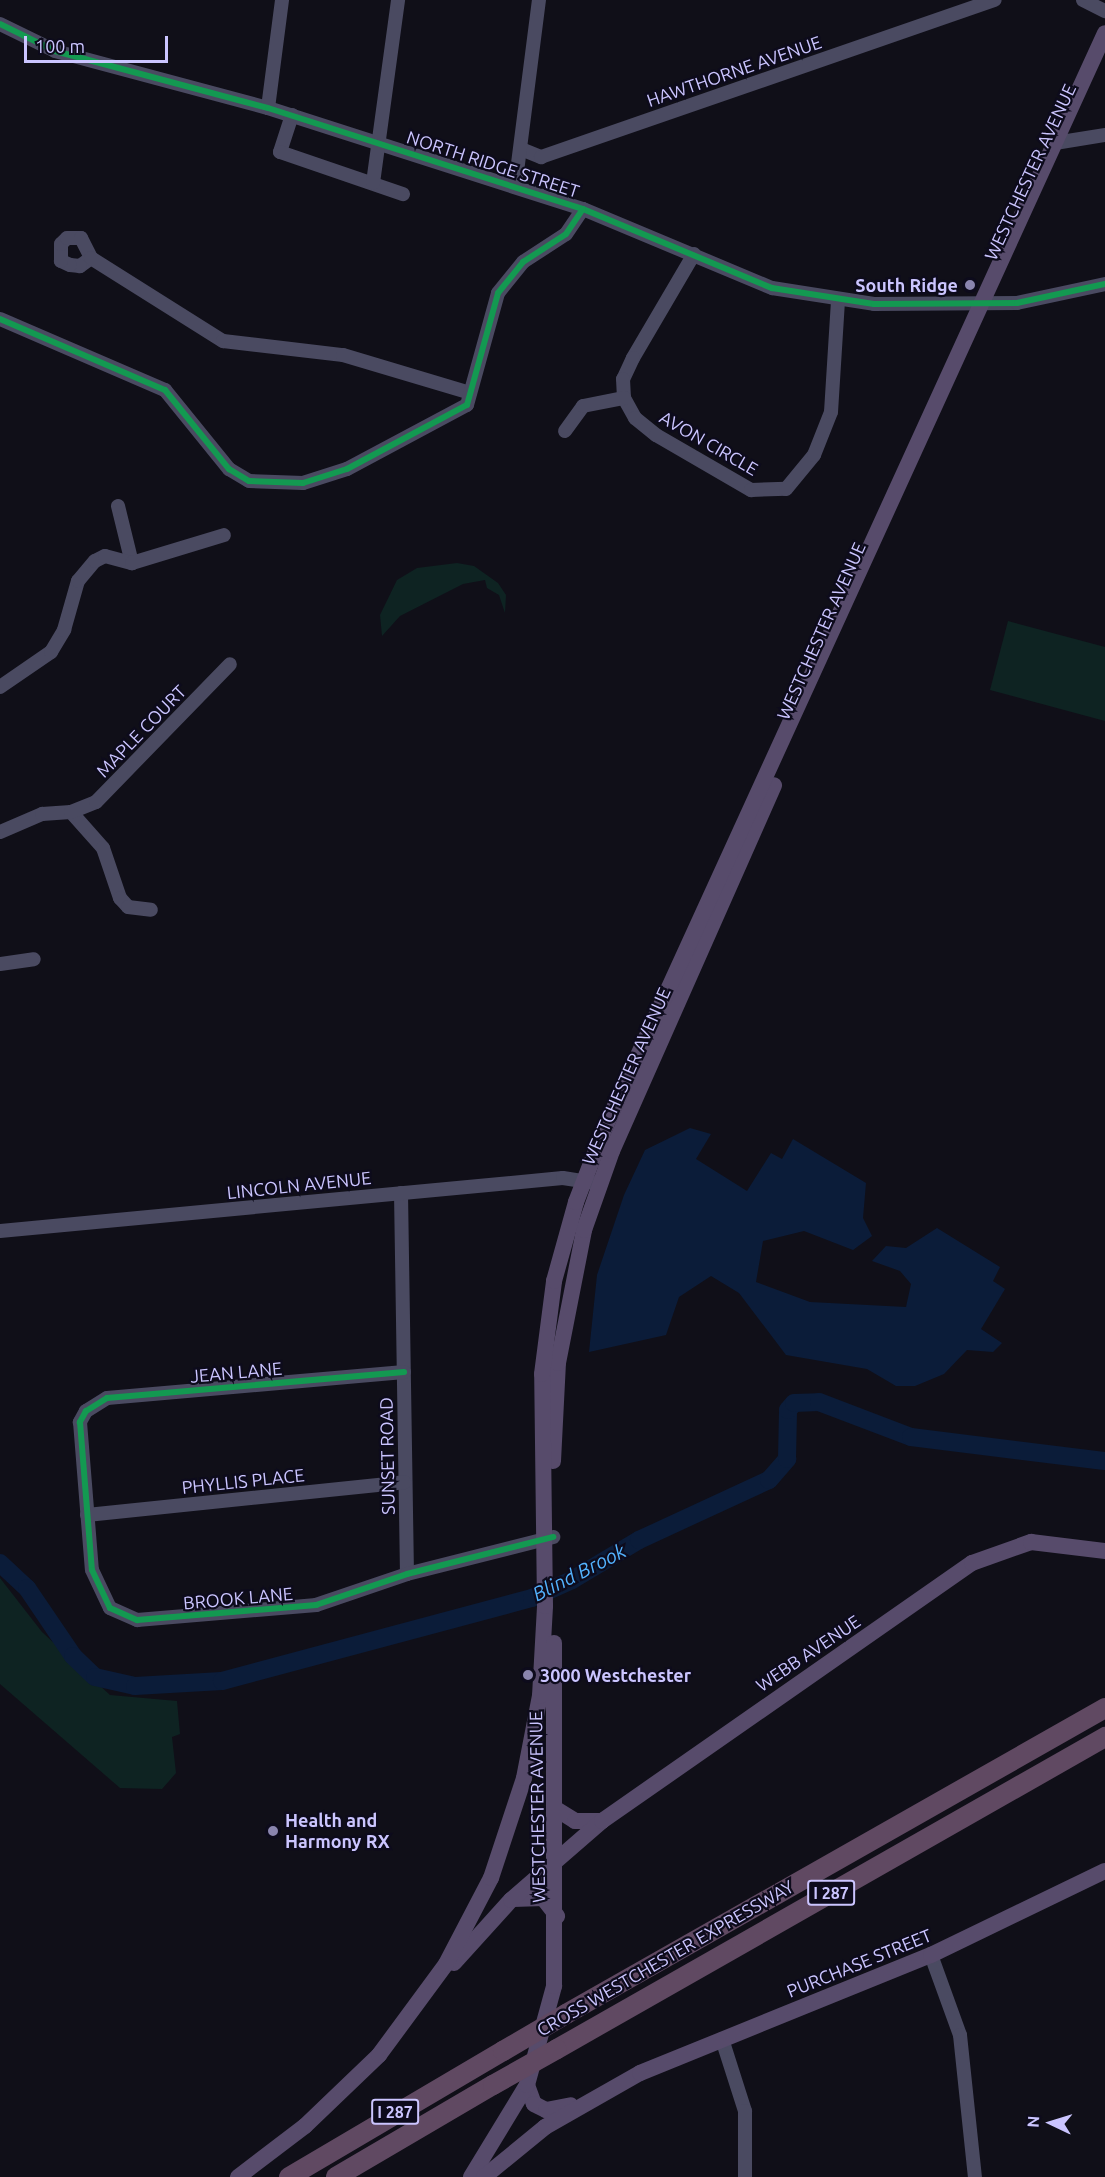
<!DOCTYPE html>
<style>
body{margin:0}
#map{position:relative;width:1105px;height:2177px;overflow:hidden;background:#100f18;font-family:Ubuntu,sans-serif}
div>[style]{position:absolute}
.green>*{inset:0;background:#0e2322}
.water>*{inset:0;background:#0b1c39}
.river>*{height:18px;margin:-9px;padding:0 9px;transform-origin:9px;border-radius:9px;background:#0b1c39}
.minor>*{height:14px;margin:-7px;padding:0 7px;transform-origin:7px;border-radius:7px;background:#4a4a61}
.major>*{height:16px;margin:-8px;padding:0 8px;transform-origin:8px;border-radius:8px;background:#574b6b}
.highway>*{height:20px;margin:-10px;padding:0 10px;transform-origin:10px;border-radius:10px;background:#604962}
.highway-bridge>*{height:20px;margin:-10px;padding:0 10px;transform-origin:10px;border-radius:10px;background:#604962}
.cycleway>*{height:6px;margin:-3px;padding:0 3px;transform-origin:3px;border-radius:3px;background:#139951}
.dots>*{width:16px;height:16px;translate:-50% -50%;box-sizing:border-box;border:3px solid #0d0b1c;border-radius:50%}
span{translate:-50% -50%;white-space:nowrap;text-align:center;line-height:1.15;-webkit-text-stroke:4.5px #0d0b1c;paint-order:stroke}
.shield-label span{padding:2px 4px;background:#0d0b1c;border:2px solid;border-radius:4px;-webkit-text-stroke-width:0}
.shield-label{font-size:16px;color:#cbc5ff;font-weight:700}
.street-label{font-size:18px;color:#cbc5ff}
.poi-label{font-size:18px;color:#cbc5ff;font-weight:700}
.right{translate:-100% -50%;text-align:right}
.left{translate:0 -50%;text-align:left}
.water-label{font-size:20px;color:#53b3ff;font-style:italic}
.north{position:absolute;left:1021px;top:2093px;width:60px;height:60px;-webkit-text-stroke:4px #0d0b1c;paint-order:stroke;rotate:274deg;font-size:16px;font-weight:700;line-height:24px;text-align:center;color:#cbc5ff}
.north::after{content:'';display:block;margin:auto;width:21px;height:27px;background:#cbc5ff;clip-path:polygon(50% 0,100% 100%,50% 72%,0 100%)}
.scale{position:absolute;left:24px;top:36px;width:144px;height:27px;box-sizing:border-box;border:3px solid #cbc5ff;border-top:0;padding-left:8px;font-size:18px;line-height:21px;white-space:nowrap;color:#cbc5ff;-webkit-text-stroke:4px #0d0b1c;paint-order:stroke}
</style>
<div id="map">
<div class="green">
<i style="clip-path:polygon(457px 563px,474px 566px,498px 583px,506px 595px,505px 613px,499px 595px,487px 588px,485px 580px,463px 584px,400px 616px,382px 636px,380px 615px,397px 580px,417px 568px)"></i>
<i style="clip-path:polygon(1008px 621px,1105px 647px,1105px 721px,990px 690px)"></i>
<i style="clip-path:polygon(0 1578px,42px 1632px,110px 1695px,177px 1701px,180px 1734px,172px 1737px,176px 1773px,162px 1789px,120px 1788px,0 1684px)"></i>
</div>
<div class="water">
<i style="clip-path:polygon(690px 1128px,711px 1134px,696px 1159px,747px 1191px,771px 1153px,782px 1159px,793px 1139px,866px 1183px,863px 1218px,872px 1236px,853px 1250px,804px 1231px,763px 1241px,756px 1282px,810px 1302px,906px 1307px,911px 1284px,900px 1271px,872px 1261px,886px 1246px,906px 1248px,937px 1228px,1000px 1267px,993px 1281px,1005px 1289px,981px 1329px,1002px 1343px,993px 1352px,967px 1350px,944px 1374px,915px 1386px,896px 1386px,867px 1369px,786px 1355px,739px 1293px,711px 1276px,679px 1297px,666px 1335px,589px 1352px,597px 1275px,624px 1195px,645px 1150px)"></i>
</div>
<div class="river">
<i style="left:0;top:1563px;width:37px;rotate:43deg"></i>
<i style="left:27px;top:1588px;width:82px;rotate:55.9deg"></i>
<i style="left:73px;top:1656px;width:30px;rotate:44deg"></i>
<i style="left:95px;top:1677px;width:41px;rotate:12.7deg"></i>
<i style="left:135px;top:1686px;width:87px;rotate:-3.3deg"></i>
<i style="left:222px;top:1681px;width:321px;rotate:-15deg"></i>
<i style="left:532px;top:1598px;width:44px;rotate:-24.2deg"></i>
<i style="left:572px;top:1580px;width:78px;rotate:-30.8deg"></i>
<i style="left:639px;top:1540px;width:143px;rotate:-24.8deg"></i>
<i style="left:769px;top:1480px;width:28px;rotate:-49deg"></i>
<i style="left:787px;top:1459px;width:49px;rotate:-88.8deg"></i>
<i style="left:788px;top:1410px;width:9px;rotate:-49deg"></i>
<i style="left:794px;top:1403px;width:25px;rotate:-2deg"></i>
<i style="left:819px;top:1402px;width:98px;rotate:20.8deg"></i>
<i style="left:911px;top:1437px;width:195px;rotate:7.1deg"></i>
</div>
<div class="minor">
<i style="left:1083px;top:0;width:25px;rotate:27deg"></i>
<i style="left:0;top:24px;width:61px;rotate:26.1deg"></i>
<i style="left:55px;top:51px;width:220px;rotate:15deg"></i>
<i style="left:268px;top:108px;width:331px;rotate:17.8deg"></i>
<i style="left:583px;top:209px;width:205px;rotate:22.7deg"></i>
<i style="left:772px;top:288px;width:103px;rotate:8.9deg"></i>
<i style="left:874px;top:304px;width:143px;rotate:-0.4deg"></i>
<i style="left:1017px;top:303px;width:90px;rotate:-12.2deg"></i>
<i style="left:268px;top:108px;width:109px;rotate:-82.6deg"></i>
<i style="left:292px;top:115px;width:39px;rotate:108deg"></i>
<i style="left:280px;top:152px;width:130px;rotate:18.9deg"></i>
<i style="left:1055px;top:143px;width:51px;rotate:-9.1deg"></i>
<i style="left:521px;top:149px;width:22px;rotate:22deg"></i>
<i style="left:541px;top:157px;width:480px;rotate:-19.1deg"></i>
<i style="left:373px;top:183px;width:185px;rotate:-82.2deg"></i>
<i style="left:515px;top:187px;width:189px;rotate:-82.7deg"></i>
<i style="left:694px;top:254px;width:121px;rotate:120.4deg"></i>
<i style="left:633px;top:358px;width:23px;rotate:115deg"></i>
<i style="left:623px;top:379px;width:19px;rotate:87deg"></i>
<i style="left:624px;top:398px;width:23px;rotate:61deg"></i>
<i style="left:635px;top:418px;width:27px;rotate:39deg"></i>
<i style="left:656px;top:435px;width:110px;rotate:30.1deg"></i>
<i style="left:751px;top:490px;width:35px;rotate:-2deg"></i>
<i style="left:786px;top:489px;width:44px;rotate:-50.5deg"></i>
<i style="left:814px;top:455px;width:46px;rotate:-68.4deg"></i>
<i style="left:831px;top:412px;width:111px;rotate:-86.4deg"></i>
<i style="left:91px;top:258px;width:14px;rotate:144deg"></i>
<i style="left:80px;top:266px;width:10px;rotate:-174deg"></i>
<i style="left:70px;top:265px;width:10px;rotate:-156deg"></i>
<i style="left:61px;top:261px;width:17px;rotate:-90deg"></i>
<i style="left:61px;top:244px;width:8px;rotate:-45deg"></i>
<i style="left:67px;top:238px;width:14px"></i>
<i style="left:81px;top:238px;width:22px;rotate:63deg"></i>
<i style="left:91px;top:258px;width:156px;rotate:32.2deg"></i>
<i style="left:223px;top:341px;width:121px;rotate:6.7deg"></i>
<i style="left:343px;top:355px;width:129px;rotate:16.6deg"></i>
<i style="left:0;top:319px;width:180px;rotate:23.3deg"></i>
<i style="left:165px;top:390px;width:102px;rotate:51deg"></i>
<i style="left:229px;top:469px;width:23px;rotate:31deg"></i>
<i style="left:249px;top:481px;width:54px;rotate:2.1deg"></i>
<i style="left:303px;top:483px;width:46px;rotate:-17.7deg"></i>
<i style="left:347px;top:469px;width:136px;rotate:-28.1deg"></i>
<i style="left:467px;top:405px;width:116px;rotate:-74.5deg"></i>
<i style="left:498px;top:293px;width:40px;rotate:-51deg"></i>
<i style="left:523px;top:262px;width:51px;rotate:-33.1deg"></i>
<i style="left:566px;top:234px;width:30px;rotate:-56deg"></i>
<i style="left:565px;top:431px;width:31px;rotate:-54deg"></i>
<i style="left:583px;top:406px;width:42px;rotate:-11deg"></i>
<i style="left:118px;top:506px;width:59px;rotate:76.2deg"></i>
<i style="left:0;top:687px;width:62px;rotate:-34.5deg"></i>
<i style="left:51px;top:652px;width:26px;rotate:-59deg"></i>
<i style="left:64px;top:630px;width:51px;rotate:-74.1deg"></i>
<i style="left:78px;top:581px;width:26px;rotate:-50deg"></i>
<i style="left:95px;top:561px;width:11px;rotate:-27deg"></i>
<i style="left:105px;top:556px;width:28px;rotate:15deg"></i>
<i style="left:132px;top:563px;width:96px;rotate:-16.9deg"></i>
<i style="left:71px;top:812px;width:48px;rotate:48.4deg"></i>
<i style="left:103px;top:848px;width:53px;rotate:71.2deg"></i>
<i style="left:120px;top:898px;width:12px;rotate:48deg"></i>
<i style="left:128px;top:907px;width:23px;rotate:7deg"></i>
<i style="left:0;top:832px;width:46px;rotate:-23.2deg"></i>
<i style="left:42px;top:814px;width:29px;rotate:-4deg"></i>
<i style="left:71px;top:812px;width:27px;rotate:-22deg"></i>
<i style="left:96px;top:802px;width:192px;rotate:-45.8deg"></i>
<i style="left:0;top:964px;width:34px;rotate:-8deg"></i>
<i style="left:401px;top:1193px;width:381px;rotate:89.1deg"></i>
<i style="left:0;top:1231px;width:565px;rotate:-5.38deg"></i>
<i style="left:563px;top:1178px;width:30px;rotate:9deg"></i>
<i style="left:404px;top:1372px;width:298px;rotate:175deg"></i>
<i style="left:107px;top:1398px;width:25px;rotate:148deg"></i>
<i style="left:86px;top:1411px;width:13px;rotate:119deg"></i>
<i style="left:80px;top:1422px;width:148px;rotate:85.4deg"></i>
<i style="left:92px;top:1570px;width:42px;rotate:64.7deg"></i>
<i style="left:110px;top:1608px;width:30px;rotate:24deg"></i>
<i style="left:137px;top:1620px;width:180px;rotate:-4.8deg"></i>
<i style="left:316px;top:1605px;width:96px;rotate:-18.8deg"></i>
<i style="left:407px;top:1574px;width:151px;rotate:-14.2deg"></i>
<i style="left:87px;top:1515px;width:319px;rotate:-5.9deg"></i>
<i style="left:931px;top:1955px;width:85px;rotate:70.1deg"></i>
<i style="left:960px;top:2035px;width:143px;rotate:84deg"></i>
<i style="left:722px;top:2039px;width:76px;rotate:72.3deg"></i>
<i style="left:745px;top:2111px;width:66px;rotate:90deg"></i>
</div>
<div class="major">
<i style="left:553px;top:1461px;width:98px;rotate:-87.1deg"></i>
<i style="left:558px;top:1363px;width:136px;rotate:-78.9deg"></i>
<i style="left:584px;top:1230px;width:84px;rotate:-70.5deg"></i>
<i style="left:612px;top:1151px;width:400px;rotate:-66.1deg"></i>
<i style="left:556px;top:1809px;width:22px;rotate:32deg"></i>
<i style="left:575px;top:1821px;width:27px"></i>
<i style="left:513px;top:1899px;width:30px;rotate:-2deg"></i>
<i style="left:543px;top:1898px;width:23px;rotate:52deg"></i>
<i style="left:454px;top:1963px;width:85px;rotate:-47.9deg"></i>
<i style="left:511px;top:1900px;width:121px;rotate:-41deg"></i>
<i style="left:602px;top:1821px;width:451px;rotate:-34.9deg"></i>
<i style="left:972px;top:1563px;width:63px;rotate:-19.6deg"></i>
<i style="left:1031px;top:1542px;width:75px;rotate:6.9deg"></i>
<i style="left:527px;top:2085px;width:20px;rotate:70deg"></i>
<i style="left:534px;top:2104px;width:13px;rotate:27deg"></i>
<i style="left:546px;top:2110px;width:25px;rotate:-11deg"></i>
<i style="left:238px;top:2177px;width:84px;rotate:-37.3deg"></i>
<i style="left:305px;top:2126px;width:103px;rotate:-43.8deg"></i>
<i style="left:379px;top:2055px;width:113px;rotate:-53.6deg"></i>
<i style="left:446px;top:1964px;width:97px;rotate:-62.4deg"></i>
<i style="left:491px;top:1878px;width:105px;rotate:-71.7deg"></i>
<i style="left:524px;top:1778px;width:84px;rotate:-79deg"></i>
<i style="left:540px;top:1696px;width:90px;rotate:-86.8deg"></i>
<i style="left:545px;top:1606px;width:232px;rotate:-90.7deg"></i>
<i style="left:542px;top:1374px;width:94px;rotate:-82.6deg"></i>
<i style="left:554px;top:1281px;width:82px;rotate:-74.4deg"></i>
<i style="left:576px;top:1202px;width:75px;rotate:-68.9deg"></i>
<i style="left:603px;top:1132px;width:1208px;rotate:-65.45deg"></i>
<i style="left:471px;top:2177px;width:108px;rotate:-58.7deg"></i>
<i style="left:527px;top:2085px;width:103px;rotate:-74.7deg"></i>
<i style="left:554px;top:1986px;width:343px;rotate:-90deg"></i>
<i style="left:484px;top:2177px;width:79px;rotate:-39.3deg"></i>
<i style="left:545px;top:2127px;width:109px;rotate:-29.6deg"></i>
<i style="left:640px;top:2073px;width:314px;rotate:-22.1deg"></i>
<i style="left:931px;top:1955px;width:193px;rotate:-25.8deg"></i>
</div>
<div class="highway">
<i style="left:566px;top:2014px;width:620px;rotate:-29.58deg"></i>
<i style="left:557px;top:2049px;width:631px;rotate:-29.65deg"></i>
<i style="left:289px;top:2177px;width:248px;rotate:-30.5deg"></i>
<i style="left:336px;top:2177px;width:182px;rotate:-30.4deg"></i>
</div>
<div class="highway-bridge">
<i style="left:503px;top:2051px;width:73px;rotate:-30.4deg"></i>
<i style="left:493px;top:2085px;width:73px;rotate:-29.4deg"></i>
</div>
<div class="cycleway">
<i style="left:0;top:24px;width:61px;rotate:26.1deg"></i>
<i style="left:55px;top:51px;width:220px;rotate:15deg"></i>
<i style="left:268px;top:108px;width:331px;rotate:17.8deg"></i>
<i style="left:583px;top:209px;width:205px;rotate:22.7deg"></i>
<i style="left:772px;top:288px;width:103px;rotate:8.9deg"></i>
<i style="left:874px;top:304px;width:143px;rotate:-0.4deg"></i>
<i style="left:1017px;top:303px;width:90px;rotate:-12.2deg"></i>
<i style="left:0;top:319px;width:180px;rotate:23.3deg"></i>
<i style="left:165px;top:390px;width:102px;rotate:51deg"></i>
<i style="left:229px;top:469px;width:23px;rotate:31deg"></i>
<i style="left:249px;top:481px;width:54px;rotate:2.1deg"></i>
<i style="left:303px;top:483px;width:46px;rotate:-17.7deg"></i>
<i style="left:347px;top:469px;width:136px;rotate:-28.1deg"></i>
<i style="left:467px;top:405px;width:116px;rotate:-74.5deg"></i>
<i style="left:498px;top:293px;width:40px;rotate:-51deg"></i>
<i style="left:523px;top:262px;width:51px;rotate:-33.1deg"></i>
<i style="left:566px;top:234px;width:30px;rotate:-56deg"></i>
<i style="left:404px;top:1372px;width:298px;rotate:175deg"></i>
<i style="left:107px;top:1398px;width:25px;rotate:148deg"></i>
<i style="left:86px;top:1411px;width:13px;rotate:119deg"></i>
<i style="left:80px;top:1422px;width:148px;rotate:85.4deg"></i>
<i style="left:92px;top:1570px;width:42px;rotate:64.7deg"></i>
<i style="left:110px;top:1608px;width:30px;rotate:24deg"></i>
<i style="left:137px;top:1620px;width:180px;rotate:-4.8deg"></i>
<i style="left:316px;top:1605px;width:96px;rotate:-18.8deg"></i>
<i style="left:407px;top:1574px;width:151px;rotate:-14.2deg"></i>
</div>
<div class="dots">
<i style="left:970px;top:285px;background:#8a85ae"></i>
<i style="left:528px;top:1675px;background:#8a85ae"></i>
<i style="left:273px;top:1831px;background:#8a85ae"></i>
</div>
<div class="shield-label">
<span style="left:831px;top:1893px">I 287</span>
<span style="left:395px;top:2112px">I 287</span>
</div>
<div class="street-label">
<span style="left:734px;top:71px;rotate:-19deg">HAWTHORNE AVENUE</span>
<span style="left:493px;top:164px;rotate:18deg">NORTH RIDGE STREET</span>
<span style="left:1030px;top:172px;rotate:-65deg">WESTCHESTER AVENUE</span>
<span style="left:709px;top:443px;rotate:30deg">AVON CIRCLE</span>
<span style="left:821px;top:631px;rotate:-66deg">WESTCHESTER AVENUE</span>
<span style="left:141px;top:731px;rotate:-46deg">MAPLE COURT</span>
<span style="left:626px;top:1076px;rotate:-66deg">WESTCHESTER AVENUE</span>
<span style="left:299px;top:1185px;rotate:-6deg">LINCOLN AVENUE</span>
<span style="left:236px;top:1372px;rotate:-5deg">JEAN LANE</span>
<span style="left:387px;top:1456px;rotate:-91deg">SUNSET ROAD</span>
<span style="left:243px;top:1481px;rotate:-6deg">PHYLLIS PLACE</span>
<span style="left:238px;top:1598px;rotate:-5deg">BROOK LANE</span>
<span style="left:808px;top:1653px;rotate:-34deg">WEBB AVENUE</span>
<span style="left:537px;top:1807px;rotate:-91deg">WESTCHESTER AVENUE</span>
<span style="left:665px;top:1958px;rotate:-30deg">CROSS WESTCHESTER EXPRESSWAY</span>
<span style="left:859px;top:1963px;rotate:-22deg">PURCHASE STREET</span>
</div>
<div class="poi-label">
<span class="right" style="left:958px;top:285px">South Ridge</span>
<span class="left" style="left:540px;top:1675px">3000 Westchester</span>
<span class="left" style="left:285px;top:1831px">Health and<br>Harmony RX</span>
</div>
<div class="water-label">
<span style="left:579px;top:1572px;rotate:-27deg">Blind Brook</span>
</div>
<div class="north">N</div>
<div class="scale">100 m</div>
</div>
